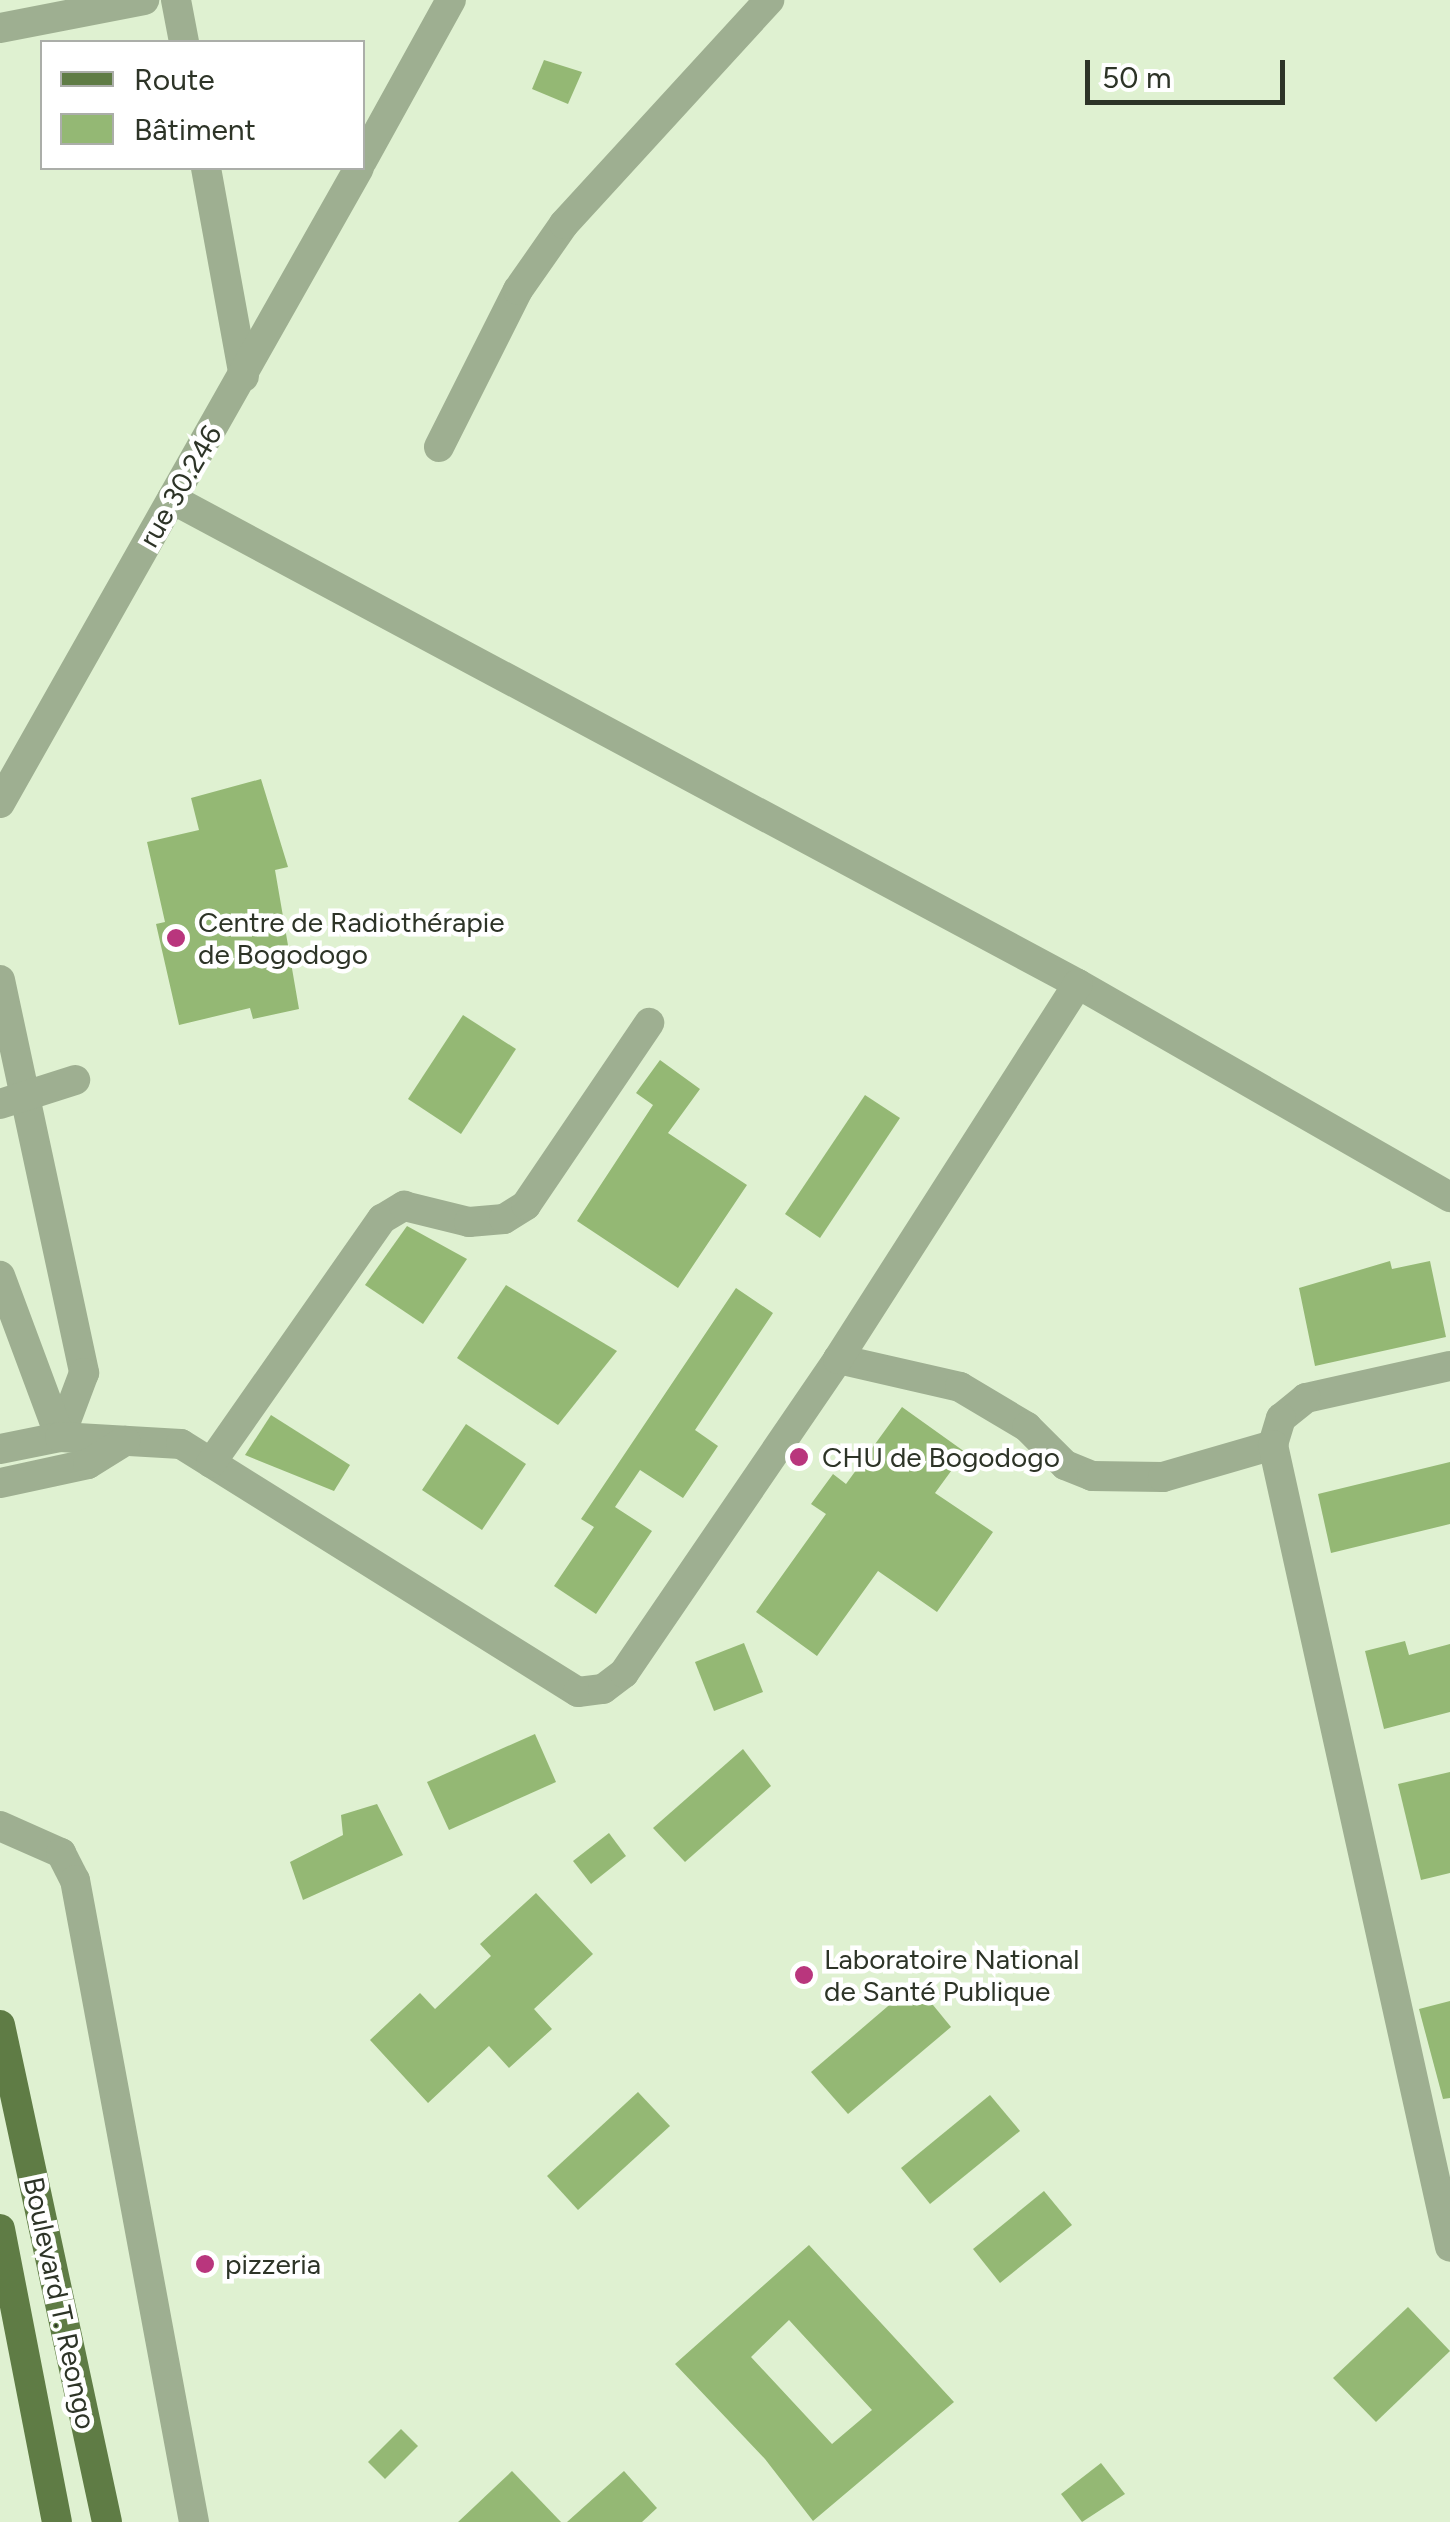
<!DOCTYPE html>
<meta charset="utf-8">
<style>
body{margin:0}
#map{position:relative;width:1450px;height:2522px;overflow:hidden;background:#dff1d1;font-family:Figtree,sans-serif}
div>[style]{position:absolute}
.building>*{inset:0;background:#94b874}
.minor>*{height:30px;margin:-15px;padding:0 15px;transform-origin:15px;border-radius:15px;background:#9eaf91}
.major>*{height:30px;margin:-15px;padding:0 15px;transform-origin:15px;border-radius:15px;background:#5f7c45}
.dots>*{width:28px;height:28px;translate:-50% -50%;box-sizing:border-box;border:5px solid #fff;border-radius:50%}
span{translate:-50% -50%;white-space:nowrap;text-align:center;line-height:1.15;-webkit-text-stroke:9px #fff;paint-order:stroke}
.street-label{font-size:28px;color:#2d3427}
.poi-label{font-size:28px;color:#2d3427}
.left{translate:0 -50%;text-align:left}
.legend{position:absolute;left:40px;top:40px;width:325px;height:130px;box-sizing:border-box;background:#fff;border:2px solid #abaea9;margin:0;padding:12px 18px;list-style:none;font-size:30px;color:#2d3427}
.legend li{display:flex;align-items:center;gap:20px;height:50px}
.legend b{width:50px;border:2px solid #abaea9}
.scale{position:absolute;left:1085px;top:60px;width:200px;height:45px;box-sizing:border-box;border:5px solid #2d3427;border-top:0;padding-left:12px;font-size:30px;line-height:35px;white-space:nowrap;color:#2d3427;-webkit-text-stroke:8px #fff;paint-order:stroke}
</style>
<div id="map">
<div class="building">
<i style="clip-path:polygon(544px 60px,582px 72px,568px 104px,532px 89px)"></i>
<i style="clip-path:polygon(261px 779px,288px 867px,275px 870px,299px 1009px,253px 1019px,250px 1008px,179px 1025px,156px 924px,165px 922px,147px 842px,199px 830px,191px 798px)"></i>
<i style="clip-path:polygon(463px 1015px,516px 1049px,461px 1134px,408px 1099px)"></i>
<i style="clip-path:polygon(660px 1060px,700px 1089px,668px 1133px,747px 1185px,678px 1288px,577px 1221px,653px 1105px,636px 1093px)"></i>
<i style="clip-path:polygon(865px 1095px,900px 1118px,820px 1238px,785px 1214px)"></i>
<i style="clip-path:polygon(407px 1226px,467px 1259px,423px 1324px,365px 1285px)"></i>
<i style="clip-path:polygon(1390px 1261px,1392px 1269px,1430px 1261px,1446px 1337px,1315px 1366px,1299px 1288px)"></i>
<i style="clip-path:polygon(506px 1285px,617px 1351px,558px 1425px,457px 1358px)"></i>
<i style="clip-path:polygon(736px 1288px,773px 1313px,695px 1430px,718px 1446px,683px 1498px,640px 1470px,615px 1507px,652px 1531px,596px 1614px,554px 1586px,594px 1527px,581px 1519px)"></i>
<i style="clip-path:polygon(902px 1407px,965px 1452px,935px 1493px,993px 1532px,937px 1612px,878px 1571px,817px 1656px,756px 1612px,826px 1514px,811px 1504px,833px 1474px,846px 1484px)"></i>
<i style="clip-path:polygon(271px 1415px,350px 1465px,334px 1491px,245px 1455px)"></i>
<i style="clip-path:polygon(466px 1424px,526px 1464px,482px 1530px,422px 1490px)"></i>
<i style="clip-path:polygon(1450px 1462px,1450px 1524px,1331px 1553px,1318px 1494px)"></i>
<i style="clip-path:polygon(1405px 1641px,1409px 1655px,1450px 1644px,1450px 1712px,1384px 1729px,1365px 1651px)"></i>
<i style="clip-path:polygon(744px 1643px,763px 1692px,714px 1711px,695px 1662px)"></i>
<i style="clip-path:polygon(535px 1734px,556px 1782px,449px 1830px,427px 1782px)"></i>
<i style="clip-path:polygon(743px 1749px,771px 1786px,685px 1862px,653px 1828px)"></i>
<i style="clip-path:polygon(1450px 1772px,1450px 1873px,1421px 1880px,1398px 1784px)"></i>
<i style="clip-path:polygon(377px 1804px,403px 1855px,303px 1900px,290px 1862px,343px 1835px,341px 1815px)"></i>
<i style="clip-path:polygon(609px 1833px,626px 1856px,591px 1884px,573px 1861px)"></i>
<i style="clip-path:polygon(536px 1893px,593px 1954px,534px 2009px,552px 2029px,509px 2068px,489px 2046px,428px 2103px,370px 2040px,420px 1993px,435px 2009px,491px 1956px,480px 1944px)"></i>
<i style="clip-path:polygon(915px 1983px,951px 2027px,848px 2114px,811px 2072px)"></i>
<i style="clip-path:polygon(1450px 2001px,1450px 2098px,1443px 2099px,1419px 2009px)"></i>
<i style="clip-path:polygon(638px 2092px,670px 2126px,578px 2210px,547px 2176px)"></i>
<i style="clip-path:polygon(990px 2095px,1020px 2131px,930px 2204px,901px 2168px)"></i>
<i style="clip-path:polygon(1044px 2191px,1072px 2225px,1000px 2283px,973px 2249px)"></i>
<i style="clip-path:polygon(evenodd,809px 2245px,954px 2402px,813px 2521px,765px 2459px,675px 2364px,809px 2245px,789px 2320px,872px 2410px,832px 2444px,751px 2357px,789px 2320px)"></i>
<i style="clip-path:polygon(1408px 2307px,1450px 2351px,1376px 2422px,1333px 2378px)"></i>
<i style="clip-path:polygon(401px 2429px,418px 2446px,385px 2479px,368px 2462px)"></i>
<i style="clip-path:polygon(1101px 2463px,1125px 2494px,1082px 2522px,1061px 2494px)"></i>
<i style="clip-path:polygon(512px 2471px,561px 2522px,458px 2522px)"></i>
<i style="clip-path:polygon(624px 2471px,657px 2508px,642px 2522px,567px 2522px)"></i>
</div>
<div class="minor">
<i style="left:176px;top:0;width:43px;rotate:79.2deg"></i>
<i style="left:0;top:28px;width:147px;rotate:-11deg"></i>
<i style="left:362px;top:161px;width:184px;rotate:-61.1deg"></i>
<i style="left:206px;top:168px;width:212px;rotate:79.7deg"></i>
<i style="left:439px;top:447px;width:176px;rotate:-63.3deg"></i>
<i style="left:518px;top:290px;width:80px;rotate:-55.1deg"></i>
<i style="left:564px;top:224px;width:304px;rotate:-47.5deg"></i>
<i style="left:172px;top:499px;width:1028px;rotate:28.16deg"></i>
<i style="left:1078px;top:984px;width:429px;rotate:29.8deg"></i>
<i style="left:0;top:803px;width:729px;rotate:-60.52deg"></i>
<i style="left:0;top:980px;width:402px;rotate:77.9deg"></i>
<i style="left:84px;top:1373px;width:68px;rotate:110.6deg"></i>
<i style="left:60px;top:1437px;width:172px;rotate:-110.4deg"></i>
<i style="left:0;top:1104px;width:79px;rotate:-17.7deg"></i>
<i style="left:838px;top:1359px;width:125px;rotate:12.9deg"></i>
<i style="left:960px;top:1387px;width:78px;rotate:30.8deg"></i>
<i style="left:1027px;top:1427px;width:54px;rotate:45deg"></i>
<i style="left:1065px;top:1465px;width:29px;rotate:22deg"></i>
<i style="left:1092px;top:1476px;width:71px;rotate:0.8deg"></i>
<i style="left:1163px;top:1477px;width:115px;rotate:-16.2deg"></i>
<i style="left:1450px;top:1366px;width:148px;rotate:167.5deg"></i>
<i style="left:1306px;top:1398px;width:32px;rotate:141deg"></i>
<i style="left:1281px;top:1418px;width:28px;rotate:107deg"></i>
<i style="left:1273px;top:1445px;width:821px;rotate:77.55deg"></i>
<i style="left:0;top:1449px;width:61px;rotate:-11.3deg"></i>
<i style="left:60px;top:1437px;width:121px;rotate:3.3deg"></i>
<i style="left:181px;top:1444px;width:468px;rotate:32deg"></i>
<i style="left:578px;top:1692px;width:25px;rotate:-7deg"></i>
<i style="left:603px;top:1689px;width:26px;rotate:-37deg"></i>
<i style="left:624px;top:1673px;width:380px;rotate:-55.7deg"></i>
<i style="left:838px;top:1359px;width:445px;rotate:-57.4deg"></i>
<i style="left:211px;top:1463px;width:298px;rotate:-55deg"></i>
<i style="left:382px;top:1219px;width:26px;rotate:-31deg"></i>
<i style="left:404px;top:1206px;width:67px;rotate:13.8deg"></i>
<i style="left:469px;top:1222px;width:35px;rotate:-5deg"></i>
<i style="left:504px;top:1219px;width:26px;rotate:-32deg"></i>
<i style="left:526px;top:1205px;width:220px;rotate:-55.9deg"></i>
<i style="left:0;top:1483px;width:90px;rotate:-12.2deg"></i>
<i style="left:88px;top:1464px;width:44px;rotate:-31.9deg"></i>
<i style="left:0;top:1826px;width:67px;rotate:23.9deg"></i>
<i style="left:61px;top:1853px;width:30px;rotate:63deg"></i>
<i style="left:75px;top:1880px;width:653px;rotate:79.5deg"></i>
</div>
<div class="major">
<i style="left:0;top:2025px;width:508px;rotate:77.85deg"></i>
<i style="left:0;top:2229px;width:298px;rotate:79deg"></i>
</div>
<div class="dots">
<i style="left:176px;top:938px;background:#b9367d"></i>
<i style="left:799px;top:1457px;background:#b9367d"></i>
<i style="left:804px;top:1975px;background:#b9367d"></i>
<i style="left:205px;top:2264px;background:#b9367d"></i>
</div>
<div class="street-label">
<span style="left:180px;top:486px;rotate:-60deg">rue 30.246</span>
<span style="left:60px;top:2303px;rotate:78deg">Boulevard T. Reongo</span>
</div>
<div class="poi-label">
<span class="left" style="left:198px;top:938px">Centre de Radiothérapie<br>de Bogodogo</span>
<span class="left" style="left:822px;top:1457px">CHU de Bogodogo</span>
<span class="left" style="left:824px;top:1975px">Laboratoire National<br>de Santé Publique</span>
<span class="left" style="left:225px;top:2264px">pizzeria</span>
</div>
<ul class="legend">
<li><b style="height:12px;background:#5f7c45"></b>Route</li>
<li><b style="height:28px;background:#94b874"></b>Bâtiment</li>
</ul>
<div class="scale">50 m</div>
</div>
